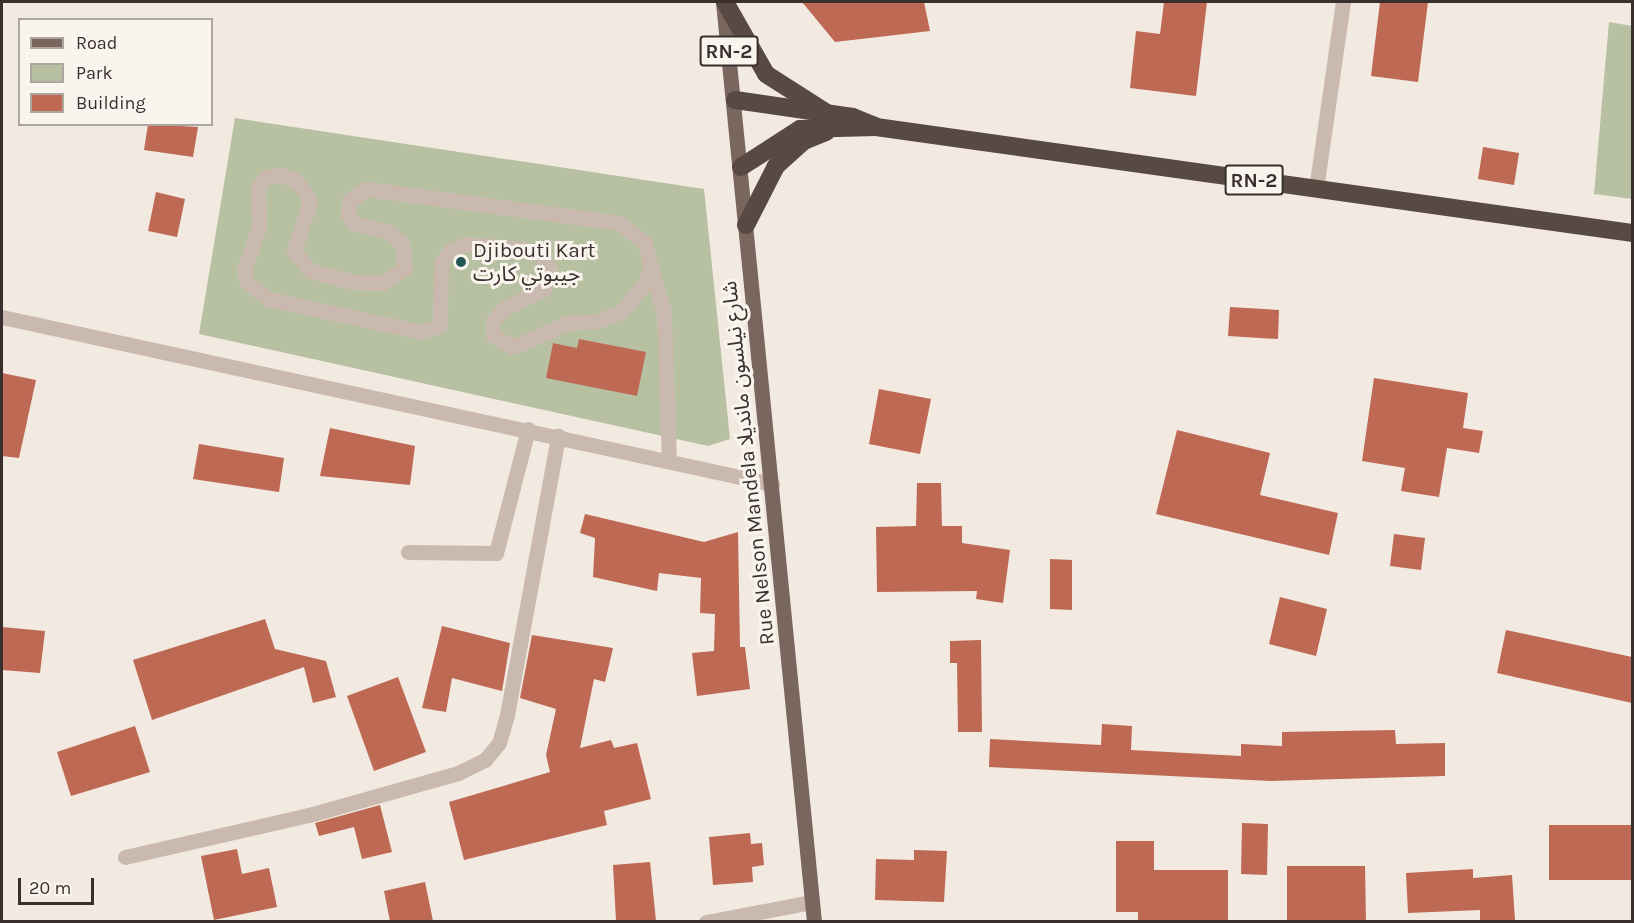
<!DOCTYPE html>
<meta charset="utf-8">
<style>
body{margin:0}
#map{position:relative;width:1634px;height:923px;overflow:hidden;background:#f2e9e1;font-family:Karla,"Noto Sans Arabic",sans-serif}
div>[style]{position:absolute}
.green>*{inset:0;background:#b8c0a2}
.building>*{inset:0;background:#be6954}
.minor>*{height:15px;margin:-7.5px;padding:0 7.5px;transform-origin:7.5px;border-radius:7.5px;background:#cab9ae}
.major>*{height:15px;margin:-7.5px;padding:0 7.5px;transform-origin:7.5px;border-radius:7.5px;background:#79665e}
.highway>*{height:18px;margin:-9px;padding:0 9px;transform-origin:9px;border-radius:9px;background:#594943}
.dots>*{width:16px;height:16px;translate:-50% -50%;box-sizing:border-box;border:3px solid #faf4ee;border-radius:50%}
span{translate:-50% -50%;white-space:nowrap;text-align:center;line-height:1.15;-webkit-text-stroke:6px #faf4ee;paint-order:stroke}
.shield-label span{padding:2px 4px;background:#faf4ee;border:2px solid;border-radius:4px;-webkit-text-stroke-width:0}
.shield-label{font-size:20px;color:#392f2c;font-weight:700}
.poi-label{font-size:21px;color:#392f2c}
.left{translate:0 -50%;text-align:left}
.street-label{font-size:21px;color:#392f2c}
.frame{position:absolute;inset:0;border:3px solid #392f2c;pointer-events:none}
.legend{position:absolute;left:18px;top:18px;width:195px;height:108px;box-sizing:border-box;background:#faf4ee;border:2px solid #ada5a0;margin:0;padding:8px 10px;list-style:none;font-size:18px;color:#392f2c}
.legend li{display:flex;align-items:center;gap:12px;height:30px}
.legend b{width:30px;border:2px solid #ada5a0}
.scale{position:absolute;left:18px;top:878px;width:76px;height:27px;box-sizing:border-box;border:3px solid #392f2c;border-top:0;padding-left:8px;font-size:18px;line-height:21px;white-space:nowrap;color:#392f2c;-webkit-text-stroke:4px #faf4ee;paint-order:stroke}
</style>
<div id="map">
<div class="green">
<i style="clip-path:polygon(1609px 22px,1632px 26px,1632px 199px,1594px 194px)"></i>
<i style="clip-path:polygon(235px 118px,704px 189px,730px 439px,708px 446px,199px 334px)"></i>
</div>
<div class="building">
<i style="clip-path:polygon(802px 2px,924px 2px,930px 31px,835px 42px)"></i>
<i style="clip-path:polygon(1164px 2px,1207px 2px,1196px 96px,1130px 88px,1136px 31px,1160px 34px)"></i>
<i style="clip-path:polygon(1380px 2px,1428px 2px,1418px 82px,1371px 76px)"></i>
<i style="clip-path:polygon(148px 124px,198px 127px,193px 157px,144px 150px)"></i>
<i style="clip-path:polygon(1483px 147px,1519px 153px,1514px 185px,1478px 179px)"></i>
<i style="clip-path:polygon(156px 192px,185px 199px,177px 237px,148px 231px)"></i>
<i style="clip-path:polygon(1230px 307px,1279px 310px,1278px 339px,1228px 336px)"></i>
<i style="clip-path:polygon(579px 339px,646px 352px,637px 396px,546px 378px,553px 343px,577px 348px)"></i>
<i style="clip-path:polygon(2px 373px,36px 380px,19px 458px,2px 456px)"></i>
<i style="clip-path:polygon(1374px 378px,1468px 393px,1463px 428px,1483px 431px,1479px 453px,1447px 448px,1439px 497px,1401px 491px,1405px 468px,1362px 461px)"></i>
<i style="clip-path:polygon(879px 389px,931px 399px,920px 454px,869px 444px)"></i>
<i style="clip-path:polygon(330px 428px,415px 446px,410px 485px,320px 476px)"></i>
<i style="clip-path:polygon(1177px 430px,1270px 453px,1260px 495px,1338px 513px,1329px 555px,1156px 514px)"></i>
<i style="clip-path:polygon(199px 444px,284px 458px,279px 492px,193px 479px)"></i>
<i style="clip-path:polygon(917px 483px,941px 483px,942px 526px,962px 526px,962px 543px,1010px 550px,1003px 603px,976px 599px,977px 591px,877px 592px,876px 527px,916px 526px)"></i>
<i style="clip-path:polygon(585px 514px,704px 542px,738px 532px,740px 647px,745px 647px,750px 689px,697px 696px,692px 653px,714px 651px,715px 614px,700px 613px,701px 578px,659px 573px,657px 591px,593px 577px,595px 538px,580px 533px)"></i>
<i style="clip-path:polygon(1394px 534px,1425px 538px,1421px 570px,1390px 566px)"></i>
<i style="clip-path:polygon(1050px 559px,1072px 560px,1072px 610px,1050px 609px)"></i>
<i style="clip-path:polygon(1280px 597px,1327px 609px,1316px 656px,1269px 644px)"></i>
<i style="clip-path:polygon(265px 619px,275px 649px,326px 661px,336px 697px,313px 703px,304px 667px,152px 720px,133px 660px)"></i>
<i style="clip-path:polygon(442px 626px,510px 643px,502px 691px,452px 678px,446px 712px,422px 708px)"></i>
<i style="clip-path:polygon(2px 627px,45px 631px,40px 673px,2px 670px)"></i>
<i style="clip-path:polygon(1506px 630px,1632px 657px,1632px 703px,1497px 673px)"></i>
<i style="clip-path:polygon(532px 635px,613px 648px,605px 682px,594px 679px,580px 748px,611px 740px,614px 748px,637px 743px,651px 799px,604px 811px,607px 825px,464px 860px,449px 802px,550px 772px,546px 755px,556px 709px,520px 698px)"></i>
<i style="clip-path:polygon(981px 640px,982px 732px,958px 732px,957px 663px,950px 663px,950px 641px)"></i>
<i style="clip-path:polygon(398px 677px,426px 752px,374px 771px,347px 696px)"></i>
<i style="clip-path:polygon(1102px 724px,1132px 726px,1131px 750px,1241px 756px,1241px 744px,1282px 746px,1282px 732px,1395px 730px,1396px 744px,1445px 743px,1445px 776px,1270px 781px,989px 767px,990px 739px,1101px 745px)"></i>
<i style="clip-path:polygon(135px 726px,150px 772px,71px 796px,57px 752px)"></i>
<i style="clip-path:polygon(380px 805px,392px 852px,362px 859px,354px 827px,319px 836px,315px 823px)"></i>
<i style="clip-path:polygon(1242px 823px,1268px 824px,1267px 875px,1241px 874px)"></i>
<i style="clip-path:polygon(1549px 825px,1632px 825px,1632px 880px,1549px 880px)"></i>
<i style="clip-path:polygon(750px 833px,751px 844px,762px 843px,764px 865px,752px 867px,753px 882px,713px 885px,709px 837px)"></i>
<i style="clip-path:polygon(1116px 841px,1154px 841px,1154px 870px,1228px 870px,1228px 921px,1138px 921px,1138px 912px,1116px 912px)"></i>
<i style="clip-path:polygon(237px 849px,242px 874px,269px 868px,277px 907px,214px 920px,201px 856px)"></i>
<i style="clip-path:polygon(914px 850px,947px 851px,944px 902px,875px 900px,876px 859px,914px 860px)"></i>
<i style="clip-path:polygon(650px 862px,656px 921px,616px 921px,613px 865px)"></i>
<i style="clip-path:polygon(1287px 866px,1365px 866px,1366px 921px,1287px 921px)"></i>
<i style="clip-path:polygon(1473px 869px,1473px 878px,1512px 875px,1515px 920px,1480px 921px,1480px 910px,1408px 913px,1406px 873px)"></i>
<i style="clip-path:polygon(425px 882px,433px 921px,390px 921px,384px 891px)"></i>
</div>
<div class="minor">
<i style="left:280px;top:175px;width:17px;rotate:17deg"></i>
<i style="left:296px;top:180px;width:25px;rotate:56deg"></i>
<i style="left:310px;top:201px;width:52px;rotate:107.7deg"></i>
<i style="left:294px;top:251px;width:26px;rotate:51deg"></i>
<i style="left:310px;top:271px;width:44px;rotate:14.3deg"></i>
<i style="left:353px;top:282px;width:29px;rotate:2deg"></i>
<i style="left:382px;top:283px;width:27px;rotate:-33deg"></i>
<i style="left:405px;top:268px;width:25px;rotate:-97deg"></i>
<i style="left:402px;top:243px;width:18px;rotate:-142deg"></i>
<i style="left:388px;top:232px;width:36px;rotate:-166deg"></i>
<i style="left:353px;top:223px;width:10px;rotate:-119deg"></i>
<i style="left:348px;top:214px;width:13px;rotate:-86deg"></i>
<i style="left:349px;top:201px;width:21px;rotate:-35deg"></i>
<i style="left:366px;top:189px;width:256px;rotate:7.6deg"></i>
<i style="left:620px;top:223px;width:32px;rotate:39deg"></i>
<i style="left:645px;top:243px;width:23px;rotate:77deg"></i>
<i style="left:650px;top:265px;width:17px;rotate:103deg"></i>
<i style="left:646px;top:282px;width:39px;rotate:130deg"></i>
<i style="left:621px;top:312px;width:25px;rotate:159deg"></i>
<i style="left:598px;top:321px;width:30px;rotate:176deg"></i>
<i style="left:568px;top:323px;width:61px;rotate:156.8deg"></i>
<i style="left:512px;top:347px;width:22px;rotate:-148deg"></i>
<i style="left:493px;top:335px;width:14px;rotate:-90deg"></i>
<i style="left:493px;top:321px;width:18px;rotate:-47deg"></i>
<i style="left:505px;top:308px;width:43px;rotate:-26deg"></i>
<i style="left:544px;top:289px;width:20px;rotate:-72deg"></i>
<i style="left:550px;top:270px;width:15px;rotate:-122deg"></i>
<i style="left:542px;top:257px;width:20px;rotate:-156deg"></i>
<i style="left:524px;top:249px;width:57px;rotate:-175deg"></i>
<i style="left:467px;top:244px;width:18px;rotate:158deg"></i>
<i style="left:450px;top:251px;width:15px;rotate:127deg"></i>
<i style="left:441px;top:263px;width:62px;rotate:90.9deg"></i>
<i style="left:440px;top:325px;width:19px;rotate:159deg"></i>
<i style="left:422px;top:332px;width:157px;rotate:-167.9deg"></i>
<i style="left:268px;top:299px;width:27px;rotate:-141deg"></i>
<i style="left:247px;top:282px;width:12px;rotate:-104deg"></i>
<i style="left:244px;top:270px;width:46px;rotate:-70.8deg"></i>
<i style="left:259px;top:227px;width:40px;rotate:-91.4deg"></i>
<i style="left:258px;top:187px;width:13px;rotate:-51deg"></i>
<i style="left:266px;top:177px;width:14px;rotate:-8deg"></i>
<i style="left:1316px;top:189px;width:189px;rotate:-81.8deg"></i>
<i style="left:650px;top:265px;width:50px;rotate:73.7deg"></i>
<i style="left:664px;top:313px;width:148px;rotate:88.1deg"></i>
<i style="left:2px;top:317px;width:788px;rotate:12.24deg"></i>
<i style="left:408px;top:552px;width:88px;rotate:0.7deg"></i>
<i style="left:496px;top:553px;width:128px;rotate:-75.5deg"></i>
<i style="left:125px;top:857px;width:189px;rotate:-12.9deg"></i>
<i style="left:309px;top:815px;width:155px;rotate:-15.7deg"></i>
<i style="left:458px;top:773px;width:30px;rotate:-26deg"></i>
<i style="left:485px;top:760px;width:22px;rotate:-51deg"></i>
<i style="left:499px;top:743px;width:29px;rotate:-74deg"></i>
<i style="left:507px;top:715px;width:284px;rotate:-79.6deg"></i>
<i style="left:706px;top:922px;width:108px;rotate:-10.7deg"></i>
</div>
<div class="major">
<i style="left:723px;top:2px;width:924px;rotate:84.35deg"></i>
</div>
<div class="highway">
<i style="left:725px;top:2px;width:83px;rotate:60.3deg"></i>
<i style="left:766px;top:74px;width:72px;rotate:32.6deg"></i>
<i style="left:735px;top:100px;width:119px;rotate:8.2deg"></i>
<i style="left:853px;top:117px;width:24px;rotate:22deg"></i>
<i style="left:741px;top:167px;width:70px;rotate:-32.8deg"></i>
<i style="left:800px;top:129px;width:76px;rotate:-1.5deg"></i>
<i style="left:876px;top:127px;width:763px;rotate:7.98deg"></i>
<i style="left:746px;top:225px;width:66px;rotate:-63deg"></i>
<i style="left:776px;top:166px;width:38px;rotate:-42deg"></i>
<i style="left:804px;top:141px;width:24px;rotate:-22deg"></i>
</div>
<div class="dots">
<i style="left:461px;top:262px;background:#235758"></i>
</div>
<div class="shield-label">
<span style="left:729px;top:51px">RN-2</span>
<span style="left:1254px;top:180px">RN-2</span>
</div>
<div class="poi-label">
<span class="left" style="left:473px;top:262px">Djibouti Kart<br>جيبوتي كارت</span>
</div>
<div class="street-label">
<span style="left:748px;top:463px;rotate:-96deg">Rue Nelson Mandela شارع نيلسون مانديلا</span>
</div>
<div class="frame"></div>
<ul class="legend">
<li><b style="height:8px;background:#79665e"></b>Road</li>
<li><b style="height:16px;background:#b8c0a2"></b>Park</li>
<li><b style="height:16px;background:#be6954"></b>Building</li>
</ul>
<div class="scale">20 m</div>
</div>
